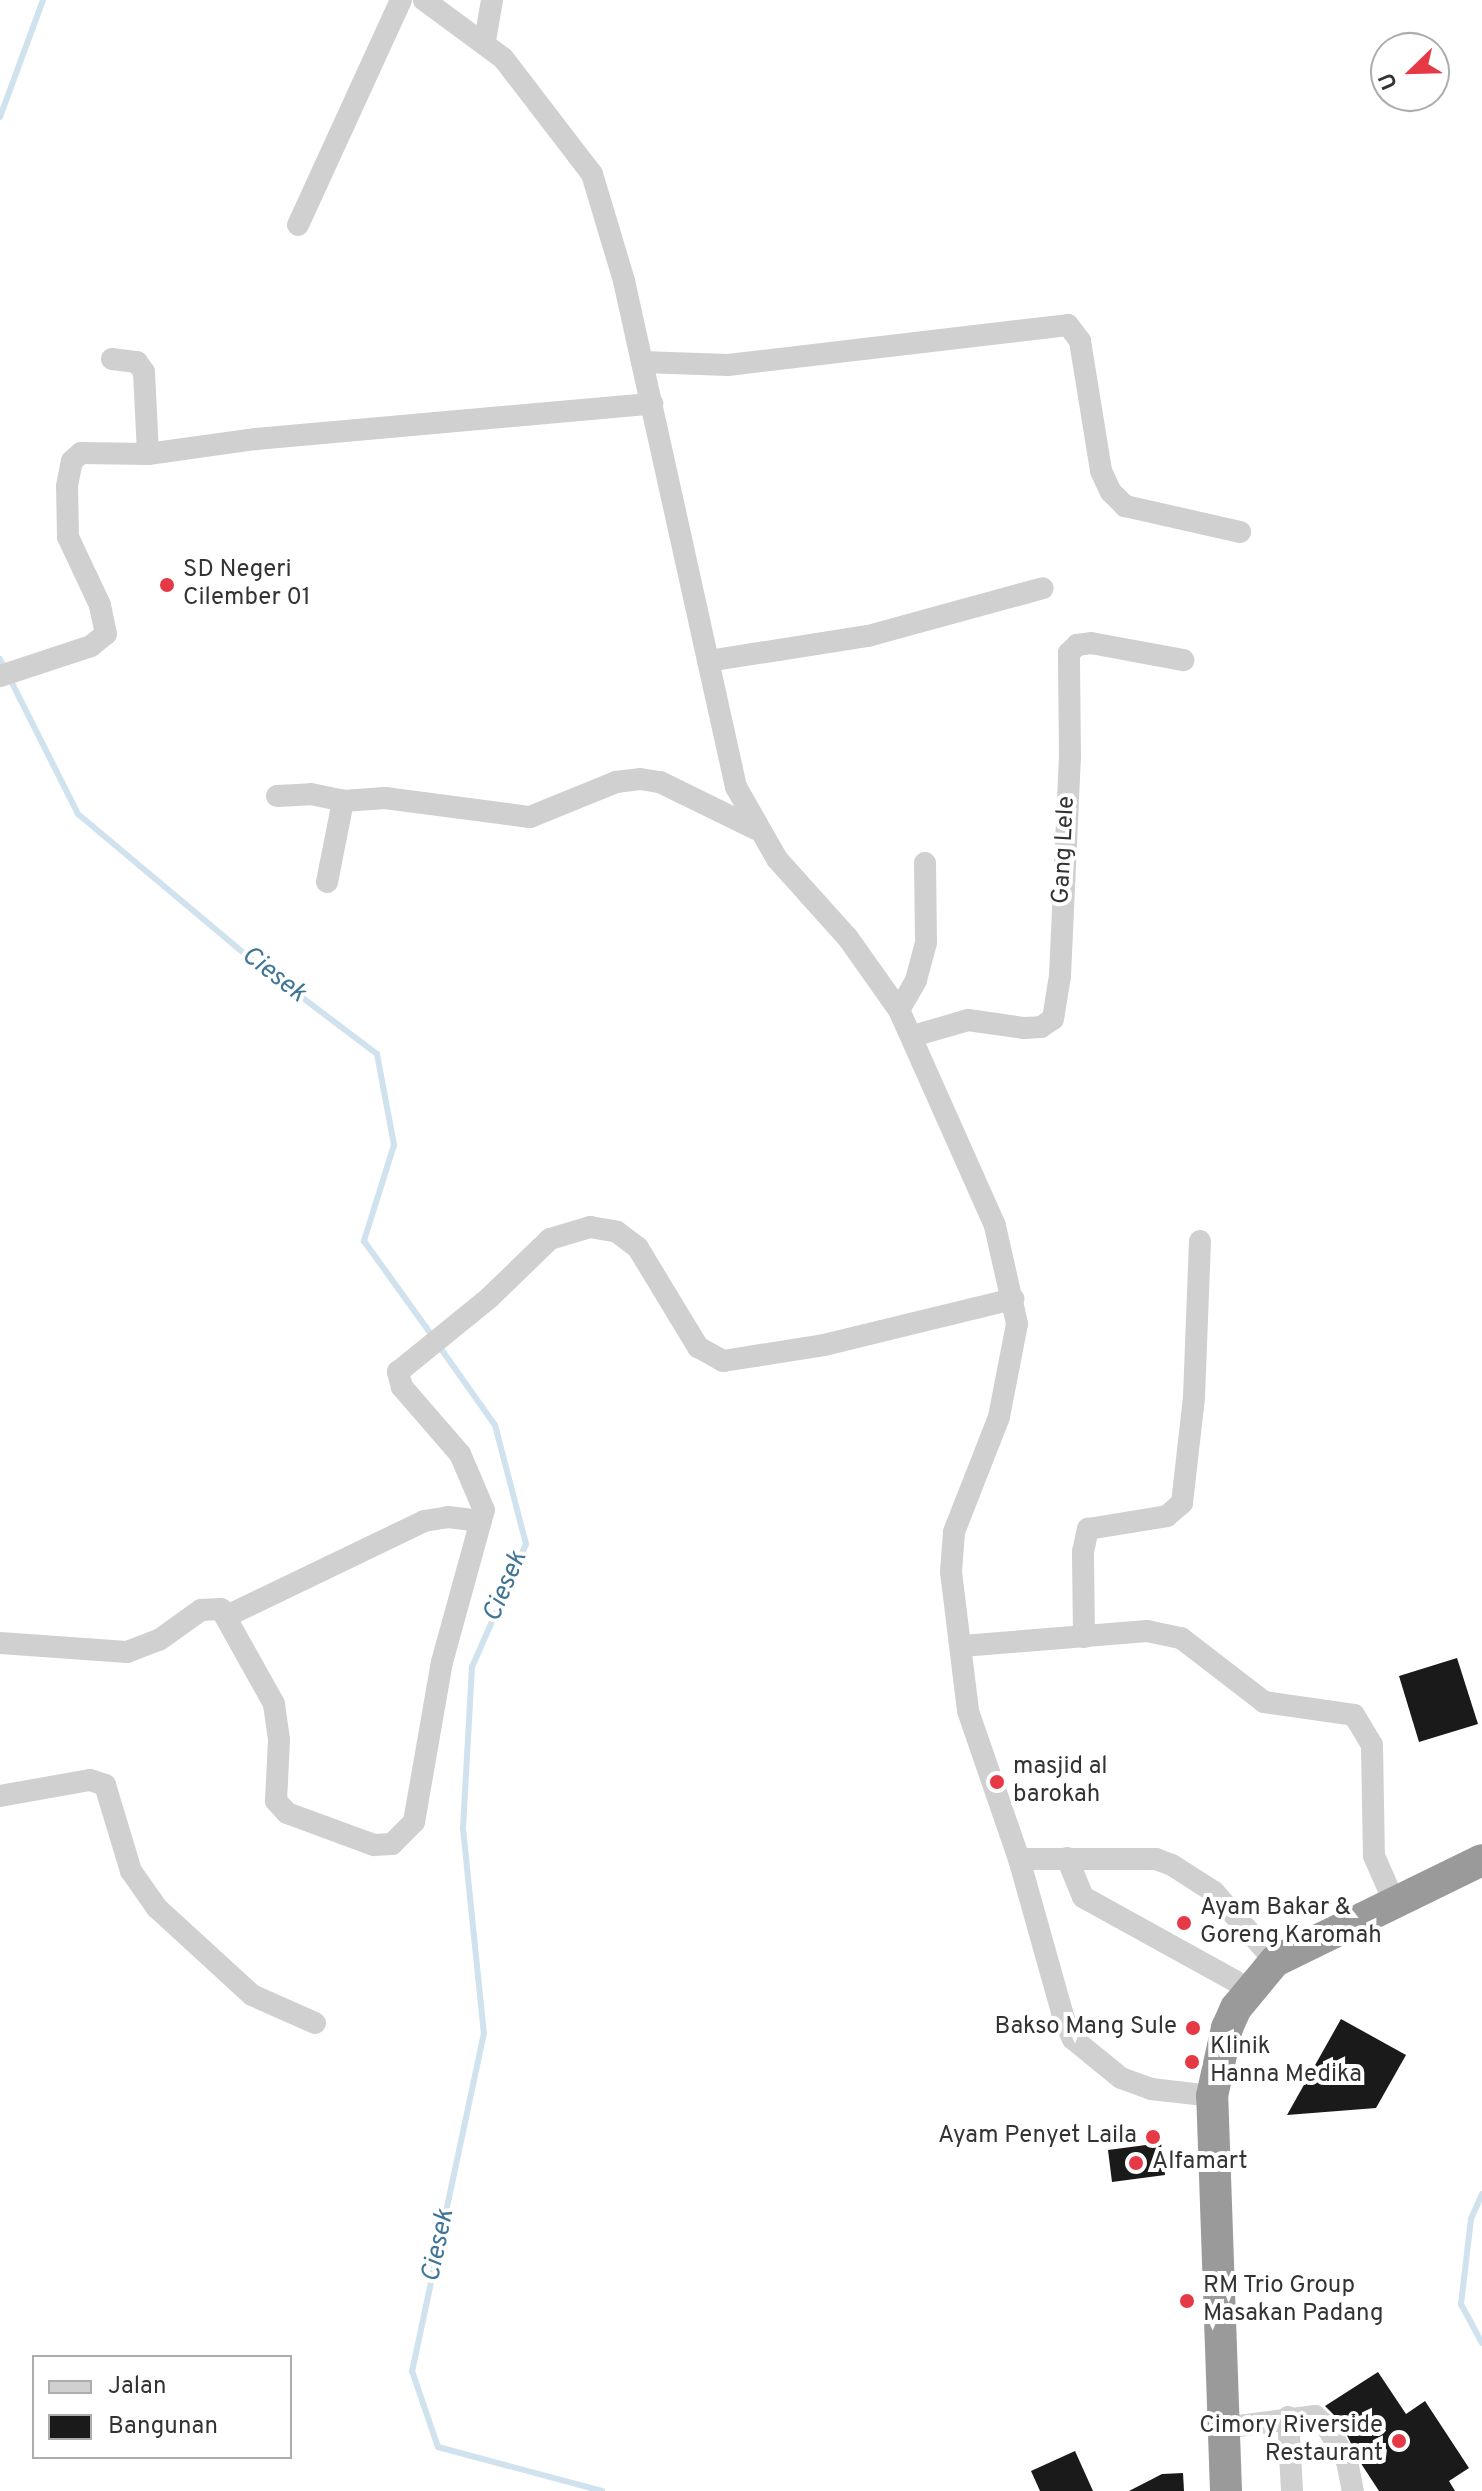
<!DOCTYPE html>
<style>
body{margin:0}
#map{position:relative;width:1482px;height:2491px;overflow:hidden;background:#fff;font-family:Overpass,sans-serif}
div>[style]{position:absolute}
.stream>*{height:6px;margin:-3px;padding:0 3px;transform-origin:3px;border-radius:3px;background:#cfe2ee}
.building>*{inset:0;background:#1a1a1a}
.minor>*{height:22px;margin:-11px;padding:0 11px;transform-origin:11px;border-radius:11px;background:#d0d0d0}
.highway>*{height:32px;margin:-16px;padding:0 16px;transform-origin:16px;border-radius:16px;background:#9a9a9a}
.dots>*{width:22px;height:22px;translate:-50% -50%;box-sizing:border-box;border:4px solid #fff;border-radius:50%}
span{translate:-50% -50%;white-space:nowrap;text-align:center;line-height:1.15;-webkit-text-stroke:8px #fff;paint-order:stroke}
.poi-label{font-size:24px;color:#333}
.left{translate:0 -50%;text-align:left}
.right{translate:-100% -50%;text-align:right}
.street-label{font-size:24px;color:#333}
.water-label{font-size:26px;color:#3f7597;font-style:italic}
.legend{position:absolute;left:32px;top:2355px;width:260px;height:104px;box-sizing:border-box;background:#fff;border:2px solid #adadad;margin:0;padding:10px 14px;list-style:none;font-size:24px;color:#333}
.legend li{display:flex;align-items:center;gap:16px;height:40px}
.legend b{width:40px;border:2px solid #adadad}
.north{position:absolute;left:1370px;top:32px;width:80px;height:80px;box-sizing:border-box;background:#fff;border:2px solid #adadad;border-radius:50%;rotate:247deg;font-size:22px;font-weight:700;line-height:32px;text-align:center;color:#333}
.north::after{content:'';display:block;margin:auto;width:28px;height:36px;background:#e63946;clip-path:polygon(50% 0,100% 100%,50% 72%,0 100%)}
</style>
<div id="map">
<div class="stream">
<i style="left:0;top:117px;width:125px;rotate:-69.8deg"></i>
<i style="left:0;top:659px;width:174px;rotate:63.3deg"></i>
<i style="left:78px;top:814px;width:219px;rotate:40deg"></i>
<i style="left:246px;top:955px;width:164px;rotate:37.1deg"></i>
<i style="left:377px;top:1054px;width:93px;rotate:79.4deg"></i>
<i style="left:394px;top:1145px;width:101px;rotate:107.4deg"></i>
<i style="left:364px;top:1241px;width:118px;rotate:54.3deg"></i>
<i style="left:439px;top:1346px;width:97px;rotate:54.7deg"></i>
<i style="left:495px;top:1425px;width:123px;rotate:75.4deg"></i>
<i style="left:526px;top:1544px;width:134px;rotate:113.7deg"></i>
<i style="left:472px;top:1667px;width:161px;rotate:93.2deg"></i>
<i style="left:463px;top:1828px;width:206px;rotate:84.2deg"></i>
<i style="left:484px;top:2033px;width:346px;rotate:102deg"></i>
<i style="left:412px;top:2371px;width:80px;rotate:71.1deg"></i>
<i style="left:438px;top:2447px;width:170px;rotate:15deg"></i>
<i style="left:1482px;top:2194px;width:27px;rotate:114deg"></i>
<i style="left:1471px;top:2219px;width:86px;rotate:96.7deg"></i>
<i style="left:1461px;top:2304px;width:44px;rotate:61.7deg"></i>
</div>
<div class="building">
<i style="clip-path:polygon(1457px 1658px,1478px 1724px,1419px 1742px,1399px 1676px)"></i>
<i style="clip-path:polygon(1341px 2019px,1406px 2055px,1376px 2108px,1287px 2115px)"></i>
<i style="clip-path:polygon(1161px 2143px,1165px 2175px,1112px 2182px,1108px 2150px)"></i>
<i style="clip-path:polygon(1378px 2372px,1406px 2414px,1425px 2401px,1469px 2468px,1449px 2481px,1455px 2491px,1379px 2491px,1362px 2465px,1339px 2420px,1325px 2406px)"></i>
<i style="clip-path:polygon(1075px 2451px,1093px 2491px,1040px 2491px,1031px 2471px)"></i>
<i style="clip-path:polygon(1183px 2473px,1184px 2491px,1129px 2491px,1162px 2474px)"></i>
</div>
<div class="minor">
<i style="left:424px;top:0;width:98px;rotate:36.3deg"></i>
<i style="left:503px;top:58px;width:146px;rotate:52.5deg"></i>
<i style="left:592px;top:174px;width:112px;rotate:73.3deg"></i>
<i style="left:624px;top:281px;width:518px;rotate:77.52deg"></i>
<i style="left:736px;top:787px;width:83px;rotate:60.3deg"></i>
<i style="left:777px;top:859px;width:106px;rotate:48.1deg"></i>
<i style="left:848px;top:938px;width:88px;rotate:54.7deg"></i>
<i style="left:899px;top:1010px;width:236px;rotate:66deg"></i>
<i style="left:995px;top:1226px;width:100px;rotate:77.3deg"></i>
<i style="left:1017px;top:1324px;width:95px;rotate:101deg"></i>
<i style="left:999px;top:1417px;width:123px;rotate:111.4deg"></i>
<i style="left:954px;top:1532px;width:40px;rotate:94.3deg"></i>
<i style="left:951px;top:1572px;width:140px;rotate:83deg"></i>
<i style="left:968px;top:1711px;width:157px;rotate:71deg"></i>
<i style="left:1019px;top:1859px;width:163px;rotate:74.3deg"></i>
<i style="left:1063px;top:2016px;width:25px;rotate:67deg"></i>
<i style="left:1073px;top:2039px;width:62px;rotate:39.1deg"></i>
<i style="left:1121px;top:2078px;width:32px;rotate:20deg"></i>
<i style="left:1151px;top:2089px;width:61px;rotate:6.5deg"></i>
<i style="left:485px;top:41px;width:42px;rotate:-80.3deg"></i>
<i style="left:298px;top:225px;width:247px;rotate:-65.4deg"></i>
<i style="left:112px;top:359px;width:25px;rotate:7deg"></i>
<i style="left:137px;top:362px;width:12px;rotate:55deg"></i>
<i style="left:144px;top:372px;width:82px;rotate:87.2deg"></i>
<i style="left:642px;top:362px;width:86px;rotate:2deg"></i>
<i style="left:728px;top:365px;width:342px;rotate:-6.7deg"></i>
<i style="left:1068px;top:325px;width:20px;rotate:53deg"></i>
<i style="left:1080px;top:341px;width:132px;rotate:80.8deg"></i>
<i style="left:1101px;top:471px;width:23px;rotate:65deg"></i>
<i style="left:1111px;top:492px;width:20px;rotate:45deg"></i>
<i style="left:1125px;top:506px;width:118px;rotate:12.7deg"></i>
<i style="left:708px;top:661px;width:162px;rotate:-8.9deg"></i>
<i style="left:868px;top:636px;width:181px;rotate:-15.3deg"></i>
<i style="left:0;top:676px;width:96px;rotate:-18.2deg"></i>
<i style="left:91px;top:646px;width:19px;rotate:-39deg"></i>
<i style="left:106px;top:634px;width:30px;rotate:-102deg"></i>
<i style="left:100px;top:605px;width:75px;rotate:-115.2deg"></i>
<i style="left:68px;top:537px;width:51px;rotate:-91.1deg"></i>
<i style="left:67px;top:486px;width:25px;rotate:-79deg"></i>
<i style="left:72px;top:461px;width:12px;rotate:-42deg"></i>
<i style="left:81px;top:453px;width:67px;rotate:0.9deg"></i>
<i style="left:148px;top:454px;width:109px;rotate:-7.9deg"></i>
<i style="left:256px;top:439px;width:398px;rotate:-5.1deg"></i>
<i style="left:277px;top:796px;width:34px;rotate:-3deg"></i>
<i style="left:311px;top:794px;width:33px;rotate:12deg"></i>
<i style="left:343px;top:801px;width:42px;rotate:-4.1deg"></i>
<i style="left:385px;top:798px;width:146px;rotate:7.5deg"></i>
<i style="left:530px;top:817px;width:93px;rotate:-22.1deg"></i>
<i style="left:616px;top:782px;width:24px;rotate:-7deg"></i>
<i style="left:640px;top:779px;width:20px;rotate:9deg"></i>
<i style="left:660px;top:782px;width:107px;rotate:26.1deg"></i>
<i style="left:327px;top:882px;width:83px;rotate:-78.8deg"></i>
<i style="left:899px;top:1010px;width:34px;rotate:-60deg"></i>
<i style="left:916px;top:980px;width:39px;rotate:-75deg"></i>
<i style="left:926px;top:942px;width:79px;rotate:-90.7deg"></i>
<i style="left:913px;top:1036px;width:57px;rotate:-16.2deg"></i>
<i style="left:968px;top:1020px;width:57px;rotate:8.1deg"></i>
<i style="left:1024px;top:1028px;width:17px;rotate:-3deg"></i>
<i style="left:1041px;top:1027px;width:14px;rotate:-34deg"></i>
<i style="left:1053px;top:1019px;width:44px;rotate:-80.8deg"></i>
<i style="left:1060px;top:976px;width:219px;rotate:-87.4deg"></i>
<i style="left:1070px;top:757px;width:104px;rotate:-90.6deg"></i>
<i style="left:1069px;top:653px;width:11px;rotate:-45deg"></i>
<i style="left:1077px;top:645px;width:14px;rotate:-8deg"></i>
<i style="left:1091px;top:643px;width:94px;rotate:10.5deg"></i>
<i style="left:229px;top:1615px;width:216px;rotate:-25.7deg"></i>
<i style="left:424px;top:1521px;width:24px;rotate:-9deg"></i>
<i style="left:448px;top:1517px;width:33px;rotate:7deg"></i>
<i style="left:1084px;top:1637px;width:85px;rotate:-90.7deg"></i>
<i style="left:1083px;top:1552px;width:24px;rotate:-78deg"></i>
<i style="left:1088px;top:1529px;width:80px;rotate:-9.3deg"></i>
<i style="left:1167px;top:1516px;width:20px;rotate:-41deg"></i>
<i style="left:1182px;top:1503px;width:107px;rotate:-83.5deg"></i>
<i style="left:1194px;top:1397px;width:156px;rotate:-87.8deg"></i>
<i style="left:0;top:1643px;width:127px;rotate:4.1deg"></i>
<i style="left:127px;top:1652px;width:34px;rotate:-21deg"></i>
<i style="left:159px;top:1640px;width:52px;rotate:-35.5deg"></i>
<i style="left:201px;top:1610px;width:20px;rotate:-3deg"></i>
<i style="left:221px;top:1609px;width:109px;rotate:60.8deg"></i>
<i style="left:274px;top:1704px;width:36px;rotate:82deg"></i>
<i style="left:279px;top:1740px;width:61px;rotate:92.8deg"></i>
<i style="left:276px;top:1801px;width:16px;rotate:47deg"></i>
<i style="left:287px;top:1813px;width:93px;rotate:20.2deg"></i>
<i style="left:374px;top:1845px;width:18px;rotate:-3deg"></i>
<i style="left:392px;top:1844px;width:31px;rotate:-45deg"></i>
<i style="left:414px;top:1822px;width:162px;rotate:-80.1deg"></i>
<i style="left:442px;top:1662px;width:158px;rotate:-74.6deg"></i>
<i style="left:484px;top:1510px;width:61px;rotate:-113.2deg"></i>
<i style="left:460px;top:1454px;width:89px;rotate:-130.9deg"></i>
<i style="left:402px;top:1387px;width:16px;rotate:-105deg"></i>
<i style="left:398px;top:1372px;width:117px;rotate:-39.1deg"></i>
<i style="left:489px;top:1298px;width:85px;rotate:-44deg"></i>
<i style="left:550px;top:1239px;width:42px;rotate:-16.7deg"></i>
<i style="left:590px;top:1227px;width:27px;rotate:10deg"></i>
<i style="left:617px;top:1232px;width:26px;rotate:37deg"></i>
<i style="left:638px;top:1248px;width:116px;rotate:58.8deg"></i>
<i style="left:698px;top:1347px;width:29px;rotate:29deg"></i>
<i style="left:723px;top:1361px;width:102px;rotate:-9deg"></i>
<i style="left:824px;top:1345px;width:195px;rotate:-13.7deg"></i>
<i style="left:962px;top:1646px;width:186px;rotate:-4.6deg"></i>
<i style="left:1147px;top:1631px;width:35px;rotate:12deg"></i>
<i style="left:1181px;top:1638px;width:105px;rotate:37.6deg"></i>
<i style="left:1264px;top:1702px;width:91px;rotate:8.2deg"></i>
<i style="left:1354px;top:1715px;width:35px;rotate:59deg"></i>
<i style="left:1372px;top:1745px;width:111px;rotate:89deg"></i>
<i style="left:1374px;top:1856px;width:47px;rotate:66.2deg"></i>
<i style="left:0;top:1796px;width:91px;rotate:-10.1deg"></i>
<i style="left:90px;top:1780px;width:16px;rotate:18deg"></i>
<i style="left:105px;top:1785px;width:90px;rotate:73.2deg"></i>
<i style="left:131px;top:1871px;width:45px;rotate:54.9deg"></i>
<i style="left:157px;top:1908px;width:129px;rotate:42.5deg"></i>
<i style="left:252px;top:1995px;width:69px;rotate:24deg"></i>
<i style="left:1067px;top:1858px;width:42px;rotate:67.7deg"></i>
<i style="left:1083px;top:1897px;width:191px;rotate:28.9deg"></i>
<i style="left:1019px;top:1859px;width:137px"></i>
<i style="left:1156px;top:1859px;width:17px;rotate:21deg"></i>
<i style="left:1172px;top:1865px;width:50px;rotate:32.7deg"></i>
<i style="left:1214px;top:1892px;width:92px;rotate:48.5deg"></i>
<i style="left:1288px;top:2417px;width:74px;rotate:86.9deg"></i>
<i style="left:1223px;top:2428px;width:93px;rotate:-7.4deg"></i>
<i style="left:1315px;top:2416px;width:16px;rotate:43deg"></i>
<i style="left:1327px;top:2427px;width:39px;rotate:60deg"></i>
<i style="left:1347px;top:2461px;width:31px;rotate:79deg"></i>
</div>
<div class="highway">
<i style="left:1226px;top:2491px;width:395px;rotate:-92deg"></i>
<i style="left:1212px;top:2096px;width:70px;rotate:-77.6deg"></i>
<i style="left:1227px;top:2028px;width:22px;rotate:-66deg"></i>
<i style="left:1236px;top:2008px;width:61px;rotate:-50.3deg"></i>
<i style="left:1275px;top:1961px;width:230px;rotate:-26deg"></i>
</div>
<div class="dots">
<i style="left:167px;top:585px;background:#e63946"></i>
<i style="left:997px;top:1782px;background:#e63946"></i>
<i style="left:1184px;top:1923px;background:#e63946"></i>
<i style="left:1193px;top:2028px;background:#e63946"></i>
<i style="left:1192px;top:2062px;background:#e63946"></i>
<i style="left:1153px;top:2137px;background:#e63946"></i>
<i style="left:1136px;top:2163px;background:#e63946"></i>
<i style="left:1187px;top:2301px;background:#e63946"></i>
<i style="left:1399px;top:2441px;background:#e63946"></i>
</div>
<div class="poi-label">
<span class="left" style="left:183px;top:585px">SD Negeri<br>Cilember 01</span>
<span class="left" style="left:1013px;top:1782px">masjid al<br>barokah</span>
<span class="left" style="left:1200px;top:1923px">Ayam Bakar &amp;<br>Goreng Karomah</span>
<span class="right" style="left:1177px;top:2028px">Bakso Mang Sule</span>
<span class="left" style="left:1210px;top:2062px">Klinik<br>Hanna Medika</span>
<span class="right" style="left:1137px;top:2137px">Ayam Penyet Laila</span>
<span class="left" style="left:1152px;top:2163px">Alfamart</span>
<span class="left" style="left:1203px;top:2301px">RM Trio Group<br>Masakan Padang</span>
<span class="right" style="left:1383px;top:2441px">Cimory Riverside<br>Restaurant</span>
</div>
<div class="street-label">
<span style="left:1065px;top:850px;rotate:-87deg">Gang Lele</span>
</div>
<div class="water-label">
<span style="left:273px;top:975px;rotate:38deg">Ciesek</span>
<span style="left:506px;top:1587px;rotate:-67deg">Ciesek</span>
<span style="left:439px;top:2246px;rotate:-78deg">Ciesek</span>
</div>
<ul class="legend">
<li><b style="height:10px;background:#d0d0d0"></b>Jalan</li>
<li><b style="height:22px;background:#1a1a1a"></b>Bangunan</li>
</ul>
<div class="north">U</div>
</div>
